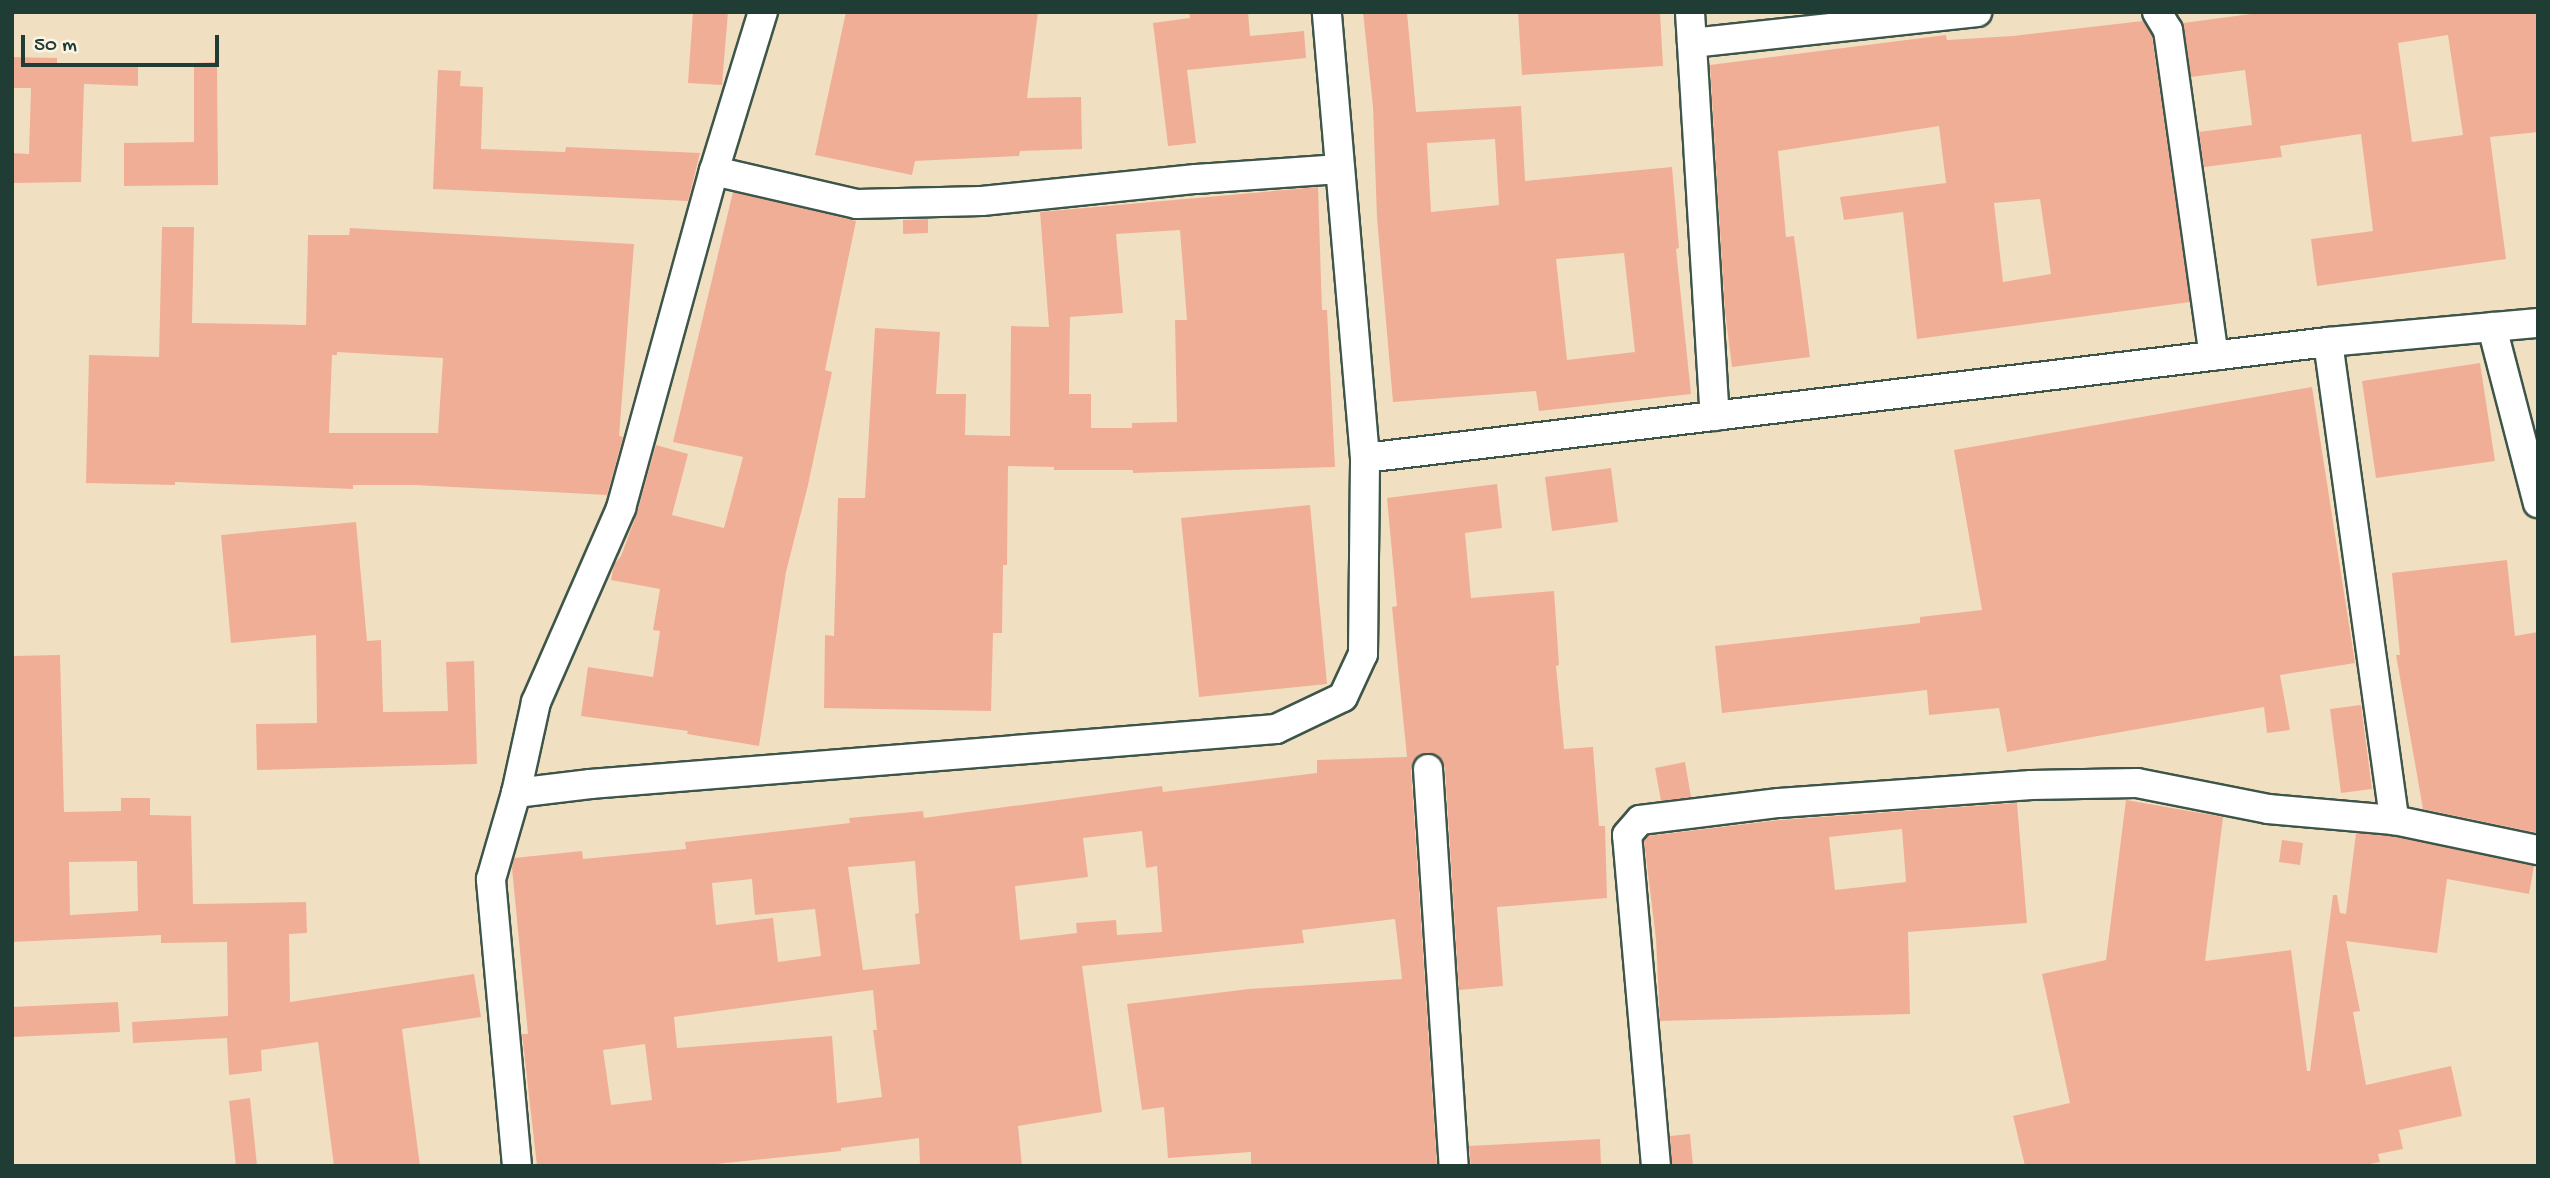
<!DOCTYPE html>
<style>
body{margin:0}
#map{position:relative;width:2550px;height:1178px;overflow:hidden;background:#f0e0c1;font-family:"Gochi Hand",sans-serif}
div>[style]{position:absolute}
.building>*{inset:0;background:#f1ae96}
.roads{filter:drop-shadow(2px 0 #3e5549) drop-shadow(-2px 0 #3e5549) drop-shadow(0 2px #3e5549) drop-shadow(0 -2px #3e5549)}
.minor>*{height:28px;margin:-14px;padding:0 14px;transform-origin:14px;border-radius:14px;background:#fff}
span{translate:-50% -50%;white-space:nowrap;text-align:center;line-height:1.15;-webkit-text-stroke:5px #fcf5e5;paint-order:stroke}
.frame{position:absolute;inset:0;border:14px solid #1f3d34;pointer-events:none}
.scale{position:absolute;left:21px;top:35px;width:198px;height:32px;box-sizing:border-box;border:4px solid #1f3d34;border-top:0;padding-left:9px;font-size:21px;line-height:24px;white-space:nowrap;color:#1f3d34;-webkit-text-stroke:5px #fcf5e5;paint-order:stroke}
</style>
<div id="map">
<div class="building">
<i style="clip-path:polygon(693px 12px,728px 12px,722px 85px,688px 83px)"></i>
<i style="clip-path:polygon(846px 12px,1038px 12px,1027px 98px,1081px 97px,1082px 149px,1020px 151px,1019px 156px,915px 161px,912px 175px,815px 155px)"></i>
<i style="clip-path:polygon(1189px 12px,1248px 12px,1250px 36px,1304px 31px,1306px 58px,1187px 70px,1196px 143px,1168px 146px,1153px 23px,1190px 18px)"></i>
<i style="clip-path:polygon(evenodd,1363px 12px,1407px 12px,1416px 112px,1521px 106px,1525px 181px,1672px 167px,1679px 248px,1676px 249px,1691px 394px,1539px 411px,1536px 391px,1393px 402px,1377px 218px,1373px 107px,1363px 12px,1495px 139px,1499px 205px,1431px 212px,1427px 143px,1495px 139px,1363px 12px,1624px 253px,1635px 352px,1567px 360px,1556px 259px,1624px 253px)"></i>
<i style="clip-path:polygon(1518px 12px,1660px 12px,1663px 66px,1522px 75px)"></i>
<i style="clip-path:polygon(evenodd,2266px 12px,2538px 12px,2538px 132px,2490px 137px,2506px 259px,2317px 286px,2311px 239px,2373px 231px,2361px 134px,2280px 146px,2282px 157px,2204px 167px,2199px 132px,2252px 125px,2245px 70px,2191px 77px,2183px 23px,2266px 12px,2448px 35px,2463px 135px,2412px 142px,2398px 43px,2448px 35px)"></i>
<i style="clip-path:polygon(evenodd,2143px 21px,2152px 36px,2190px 302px,1917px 339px,1903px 212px,1844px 220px,1840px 197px,1946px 183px,1939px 126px,1778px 151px,1786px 237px,1794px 236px,1810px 357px,1732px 367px,1725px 311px,1710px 65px,1946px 35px,1947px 40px,2013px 36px,2143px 21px,2040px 199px,2051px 274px,2003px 282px,1994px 203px,2040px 199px)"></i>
<i style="clip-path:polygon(12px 57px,57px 58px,57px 63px,138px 64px,138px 86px,84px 84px,81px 182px,12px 183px,12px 153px,29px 154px,31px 88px,12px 88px)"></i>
<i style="clip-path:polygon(217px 62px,218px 185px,124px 186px,124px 143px,194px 142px,194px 63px)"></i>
<i style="clip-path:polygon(438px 70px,461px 71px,460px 86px,483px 87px,481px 149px,565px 152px,566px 147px,700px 153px,688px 201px,433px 189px)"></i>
<i style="clip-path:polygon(evenodd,1318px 187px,1322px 310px,1327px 310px,1335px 467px,1133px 473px,1133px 470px,1054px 470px,1054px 467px,1008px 466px,1007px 565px,1003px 565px,1002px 633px,993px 633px,991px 711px,824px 708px,825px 635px,834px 636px,838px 498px,865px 498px,875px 328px,940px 332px,936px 394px,966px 394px,965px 435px,1010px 436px,1011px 326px,1049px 327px,1040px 212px,1318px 187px,1180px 230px,1187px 320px,1175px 320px,1177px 422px,1132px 423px,1132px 428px,1091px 428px,1091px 394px,1069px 394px,1070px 317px,1123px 313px,1116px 234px,1180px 230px)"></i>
<i style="clip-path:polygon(733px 192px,856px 221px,825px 370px,832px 372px,808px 485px,786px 572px,759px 746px,687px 734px,688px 731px,581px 716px,588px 667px,653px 677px,660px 631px,653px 630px,660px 589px,611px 580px,614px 565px,621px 556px,637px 513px,656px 445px,688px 454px,672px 515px,724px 528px,743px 457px,673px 442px)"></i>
<i style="clip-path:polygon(928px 219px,928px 233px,903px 234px,903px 220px)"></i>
<i style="clip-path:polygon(evenodd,162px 227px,194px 227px,192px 323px,306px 325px,308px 235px,349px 235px,350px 228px,634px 244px,619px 436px,623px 437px,607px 495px,415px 485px,353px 485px,353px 489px,175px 482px,175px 485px,86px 483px,89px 355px,159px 357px,162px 227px,337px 352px,443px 358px,438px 433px,329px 433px,332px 355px,337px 355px,337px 352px)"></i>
<i style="clip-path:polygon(2480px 363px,2495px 461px,2376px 478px,2362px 381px)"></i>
<i style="clip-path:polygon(2312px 387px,2355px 663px,2280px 675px,2290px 730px,2267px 733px,2264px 707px,2007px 752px,1999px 708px,1929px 715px,1927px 690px,1722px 713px,1715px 646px,1920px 623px,1920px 617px,1982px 610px,1954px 450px)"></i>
<i style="clip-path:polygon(1611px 468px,1618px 522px,1552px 531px,1545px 477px)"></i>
<i style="clip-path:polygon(evenodd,1497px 484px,1502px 528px,1465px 533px,1471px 598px,1554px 591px,1559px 665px,1556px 666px,1564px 749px,1593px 747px,1599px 826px,1605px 826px,1607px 898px,1497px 907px,1503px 986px,1459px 990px,1445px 768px,1435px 754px,1419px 755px,1413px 761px,1411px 770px,1437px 1166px,1251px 1166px,1251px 1152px,1168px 1158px,1164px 1107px,1142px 1110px,1127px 1004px,1249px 989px,1402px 979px,1395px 919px,1302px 930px,1304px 943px,1082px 966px,1102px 1112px,1018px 1126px,1022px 1166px,920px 1166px,919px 1138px,841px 1148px,841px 1151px,697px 1166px,537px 1166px,522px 1034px,528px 1034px,512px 868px,514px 858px,582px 851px,583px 859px,686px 849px,685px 842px,850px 823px,849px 818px,923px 811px,924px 818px,1162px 786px,1163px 792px,1317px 773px,1317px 760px,1407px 757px,1392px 607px,1397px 606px,1387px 498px,1497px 484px,1142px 831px,1146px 868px,1157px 866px,1162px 932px,1117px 935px,1116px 920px,1076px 923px,1077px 933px,1020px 940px,1015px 886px,1088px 877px,1083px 838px,1142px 831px,1497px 484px,915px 861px,919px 913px,915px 914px,920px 964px,863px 970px,848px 867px,915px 861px,1497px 484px,752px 879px,755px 915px,815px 909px,821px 956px,778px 962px,773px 918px,716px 925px,712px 883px,752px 879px,1497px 484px,873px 990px,877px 1030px,873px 1030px,882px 1097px,837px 1103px,832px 1036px,677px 1048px,674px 1017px,873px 990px,1497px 484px,645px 1044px,652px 1100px,611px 1105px,603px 1050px,645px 1044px)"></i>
<i style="clip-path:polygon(1310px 505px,1327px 684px,1199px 697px,1181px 518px)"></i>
<i style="clip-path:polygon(356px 522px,367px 641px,381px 640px,383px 712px,448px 711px,446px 662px,474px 661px,477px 764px,257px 770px,256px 724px,317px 723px,316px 635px,231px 643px,221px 535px)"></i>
<i style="clip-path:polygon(2507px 560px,2515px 636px,2538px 632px,2538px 833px,2423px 809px,2396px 655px,2400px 655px,2392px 573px)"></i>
<i style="clip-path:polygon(evenodd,60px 655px,64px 812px,121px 811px,121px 798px,150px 798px,150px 815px,191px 816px,193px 904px,306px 902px,307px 933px,289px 934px,290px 1002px,474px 974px,481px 1017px,402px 1029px,420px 1166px,334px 1166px,318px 1042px,261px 1050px,262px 1071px,229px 1075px,227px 1038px,133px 1043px,132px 1022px,228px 1016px,227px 942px,161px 943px,161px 935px,12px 942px,12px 656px,60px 655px,137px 861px,138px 911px,70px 915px,69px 862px,137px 861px)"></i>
<i style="clip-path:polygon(2361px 705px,2372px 789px,2341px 793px,2330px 709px)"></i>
<i style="clip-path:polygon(1685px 762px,1691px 797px,1661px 801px,1655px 768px)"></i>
<i style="clip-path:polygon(2126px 800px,2223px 817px,2205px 961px,2291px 950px,2307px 1071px,2310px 1071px,2333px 895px,2337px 895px,2340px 913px,2346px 914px,2356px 833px,2392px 836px,2534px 866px,2529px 894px,2447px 879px,2437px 953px,2346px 941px,2360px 1011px,2353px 1012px,2366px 1085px,2451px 1066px,2462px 1116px,2399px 1130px,2403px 1149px,2378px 1154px,2380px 1162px,2360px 1166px,2025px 1166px,2013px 1116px,2070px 1103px,2042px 974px,2106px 960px)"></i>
<i style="clip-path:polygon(evenodd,2017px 803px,2027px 923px,1908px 932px,1910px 1014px,1660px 1021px,1656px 939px,1644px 841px,1648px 836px,1781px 820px,2017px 803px,1902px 829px,1906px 882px,1835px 890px,1829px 837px,1902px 829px)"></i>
<i style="clip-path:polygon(2282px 840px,2303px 843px,2300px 865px,2279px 862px)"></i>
<i style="clip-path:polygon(118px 1002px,120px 1032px,12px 1037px,12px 1007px)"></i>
<i style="clip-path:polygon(250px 1098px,257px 1166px,236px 1166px,229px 1101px)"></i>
<i style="clip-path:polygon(1690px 1134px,1693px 1166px,1672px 1166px,1670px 1136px)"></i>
<i style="clip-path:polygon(1600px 1139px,1601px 1166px,1471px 1166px,1469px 1146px)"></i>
</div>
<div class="roads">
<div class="minor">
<i style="left:1690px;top:12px;width:405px;rotate:86.5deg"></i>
<i style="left:2157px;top:12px;width:21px;rotate:59deg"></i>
<i style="left:2168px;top:30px;width:329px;rotate:82deg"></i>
<i style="left:1692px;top:43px;width:287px;rotate:-6.2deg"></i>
<i style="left:714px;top:171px;width:147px;rotate:13deg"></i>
<i style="left:857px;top:204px;width:125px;rotate:-1.4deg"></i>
<i style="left:982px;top:201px;width:215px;rotate:-5.9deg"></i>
<i style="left:1196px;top:179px;width:144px;rotate:-4deg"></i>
<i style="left:2492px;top:327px;width:182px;rotate:75.4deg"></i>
<i style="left:2328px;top:342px;width:483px;rotate:82.1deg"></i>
<i style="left:1365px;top:458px;width:970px;rotate:-6.87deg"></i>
<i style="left:2328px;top:342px;width:211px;rotate:-5.2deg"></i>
<i style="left:1428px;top:769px;width:398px;rotate:86.3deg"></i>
<i style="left:516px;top:793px;width:93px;rotate:-77.6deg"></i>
<i style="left:536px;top:702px;width:212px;rotate:-66.3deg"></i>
<i style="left:621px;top:508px;width:350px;rotate:-74.6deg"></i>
<i style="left:714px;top:171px;width:166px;rotate:-72.9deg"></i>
<i style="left:517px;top:1166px;width:288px;rotate:-95.2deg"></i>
<i style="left:491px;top:879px;width:90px;rotate:-73.8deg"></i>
<i style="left:516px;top:793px;width:75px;rotate:-6.9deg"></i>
<i style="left:590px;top:784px;width:688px;rotate:-4.58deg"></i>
<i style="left:1276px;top:729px;width:74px;rotate:-25.5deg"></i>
<i style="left:1343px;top:697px;width:47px;rotate:-65.1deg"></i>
<i style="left:1363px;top:654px;width:196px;rotate:-89.4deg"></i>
<i style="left:1365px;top:458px;width:448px;rotate:-94.9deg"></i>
<i style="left:1656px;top:1166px;width:332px;rotate:-95deg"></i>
<i style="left:1627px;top:835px;width:20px;rotate:-49deg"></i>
<i style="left:1640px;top:820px;width:140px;rotate:-7deg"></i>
<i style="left:1779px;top:803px;width:253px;rotate:-4.1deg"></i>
<i style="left:2031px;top:785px;width:106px;rotate:-1.1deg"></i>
<i style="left:2137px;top:783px;width:134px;rotate:11.2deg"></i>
<i style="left:2268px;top:809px;width:126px;rotate:5deg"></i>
<i style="left:2394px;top:820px;width:147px;rotate:11.8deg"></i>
</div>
</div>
<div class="frame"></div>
<div class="scale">50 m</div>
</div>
